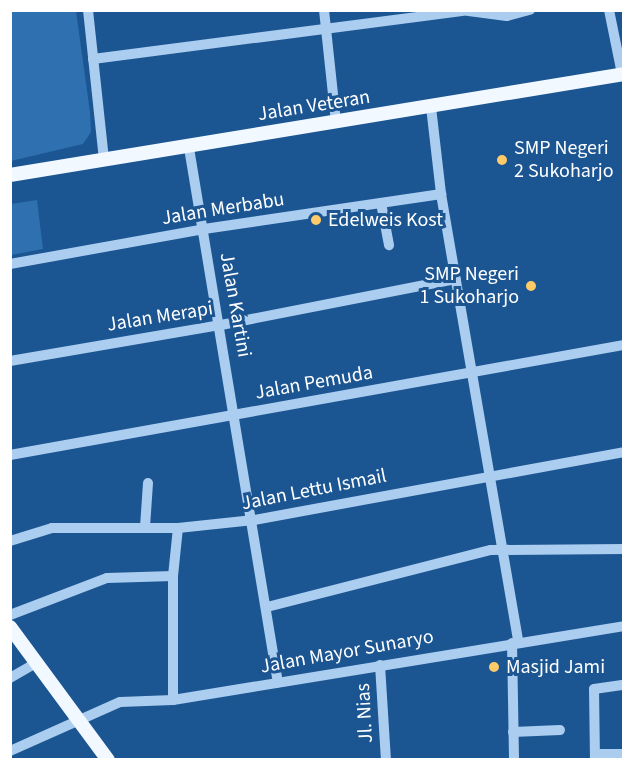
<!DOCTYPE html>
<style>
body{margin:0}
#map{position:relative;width:634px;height:770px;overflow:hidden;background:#1b5592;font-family:"Source Sans 3",sans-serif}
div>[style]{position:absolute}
.green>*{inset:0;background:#2e70b0}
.minor>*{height:10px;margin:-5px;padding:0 5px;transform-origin:5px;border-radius:5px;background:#abcdef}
.major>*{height:14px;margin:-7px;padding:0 7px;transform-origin:7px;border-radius:7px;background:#f2f8ff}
.dots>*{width:16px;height:16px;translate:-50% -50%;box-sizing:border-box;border:3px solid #1b5592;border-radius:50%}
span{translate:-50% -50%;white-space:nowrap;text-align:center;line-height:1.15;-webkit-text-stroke:6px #1b5592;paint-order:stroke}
.street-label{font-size:20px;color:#fff}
.poi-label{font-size:20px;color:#fff}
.left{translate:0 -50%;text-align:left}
.right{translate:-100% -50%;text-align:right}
.frame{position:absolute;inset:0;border:12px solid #fff;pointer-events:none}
</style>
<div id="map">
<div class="green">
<i style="clip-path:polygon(11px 10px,76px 11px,90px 112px,91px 132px,83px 144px,11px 161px)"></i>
<i style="clip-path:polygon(37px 200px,43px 249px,11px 255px,11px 204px)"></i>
</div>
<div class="minor">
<i style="left:88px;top:10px;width:151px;rotate:83.9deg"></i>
<i style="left:324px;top:10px;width:113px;rotate:83.9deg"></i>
<i style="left:461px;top:10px;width:46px;rotate:7.4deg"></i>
<i style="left:507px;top:16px;width:24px;rotate:-15deg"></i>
<i style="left:609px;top:10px;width:65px;rotate:78.5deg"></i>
<i style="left:93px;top:59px;width:372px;rotate:-7.4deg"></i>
<i style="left:431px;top:107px;width:88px;rotate:83.4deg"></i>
<i style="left:441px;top:194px;width:455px;rotate:80.2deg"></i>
<i style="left:189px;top:148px;width:542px;rotate:80.56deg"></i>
<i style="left:381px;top:203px;width:43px;rotate:79.2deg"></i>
<i style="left:10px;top:264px;width:197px;rotate:-10.2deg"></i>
<i style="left:204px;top:229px;width:240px;rotate:-8.4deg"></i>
<i style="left:10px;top:361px;width:214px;rotate:-9.7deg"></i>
<i style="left:221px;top:325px;width:239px;rotate:-11.1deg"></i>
<i style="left:10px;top:455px;width:624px;rotate:-10.16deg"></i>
<i style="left:145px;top:527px;width:44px;rotate:-86.1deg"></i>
<i style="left:10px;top:541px;width:44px;rotate:-17.2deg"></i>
<i style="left:52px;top:528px;width:126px"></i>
<i style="left:178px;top:528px;width:76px;rotate:-6deg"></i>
<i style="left:254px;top:520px;width:376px;rotate:-10.4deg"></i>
<i style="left:267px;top:607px;width:231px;rotate:-14.3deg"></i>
<i style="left:491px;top:550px;width:133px;rotate:-0.4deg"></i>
<i style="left:10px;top:615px;width:104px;rotate:-20.9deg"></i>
<i style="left:107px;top:578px;width:66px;rotate:-1.7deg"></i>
<i style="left:512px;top:643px;width:117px;rotate:89deg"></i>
<i style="left:380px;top:665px;width:95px;rotate:86.4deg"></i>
<i style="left:10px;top:678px;width:32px;rotate:-30deg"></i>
<i style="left:173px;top:700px;width:124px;rotate:-90deg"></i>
<i style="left:173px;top:576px;width:48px;rotate:-84.1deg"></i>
<i style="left:513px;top:732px;width:47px;rotate:-2.4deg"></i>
<i style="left:10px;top:751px;width:120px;rotate:-24deg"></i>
<i style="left:120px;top:702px;width:53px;rotate:-2.2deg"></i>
<i style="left:173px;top:700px;width:457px;rotate:-9.3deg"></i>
<i style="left:595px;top:754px;width:29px"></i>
<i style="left:595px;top:760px;width:71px;rotate:-90.8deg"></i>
<i style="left:594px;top:689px;width:30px;rotate:-8deg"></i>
</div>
<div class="major">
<i style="left:10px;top:175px;width:622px;rotate:-9.34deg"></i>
<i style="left:10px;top:627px;width:165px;rotate:53.6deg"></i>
</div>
<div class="dots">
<i style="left:502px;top:160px;background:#ffcb68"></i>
<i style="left:316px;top:220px;background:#ffcb68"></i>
<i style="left:531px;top:286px;background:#ffcb68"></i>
<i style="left:494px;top:667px;background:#ffcb68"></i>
</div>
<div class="street-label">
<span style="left:314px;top:106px;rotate:-9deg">Jalan Veteran</span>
<span style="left:223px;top:209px;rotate:-9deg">Jalan Merbabu</span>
<span style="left:235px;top:305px;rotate:80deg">Jalan Kartini</span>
<span style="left:160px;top:317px;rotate:-9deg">Jalan Merapi</span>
<span style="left:314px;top:383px;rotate:-10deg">Jalan Pemuda</span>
<span style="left:314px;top:490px;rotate:-11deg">Jalan Lettu Ismail</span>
<span style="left:347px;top:652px;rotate:-10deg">Jalan Mayor Sunaryo</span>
<span style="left:365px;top:713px;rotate:-93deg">Jl. Nias</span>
</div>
<div class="poi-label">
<span class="left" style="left:514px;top:160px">SMP Negeri<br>2 Sukoharjo</span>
<span class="left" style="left:328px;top:220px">Edelweis Kost</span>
<span class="right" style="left:519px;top:286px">SMP Negeri<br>1 Sukoharjo</span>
<span class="left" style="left:506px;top:667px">Masjid Jami</span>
</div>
<div class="frame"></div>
</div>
